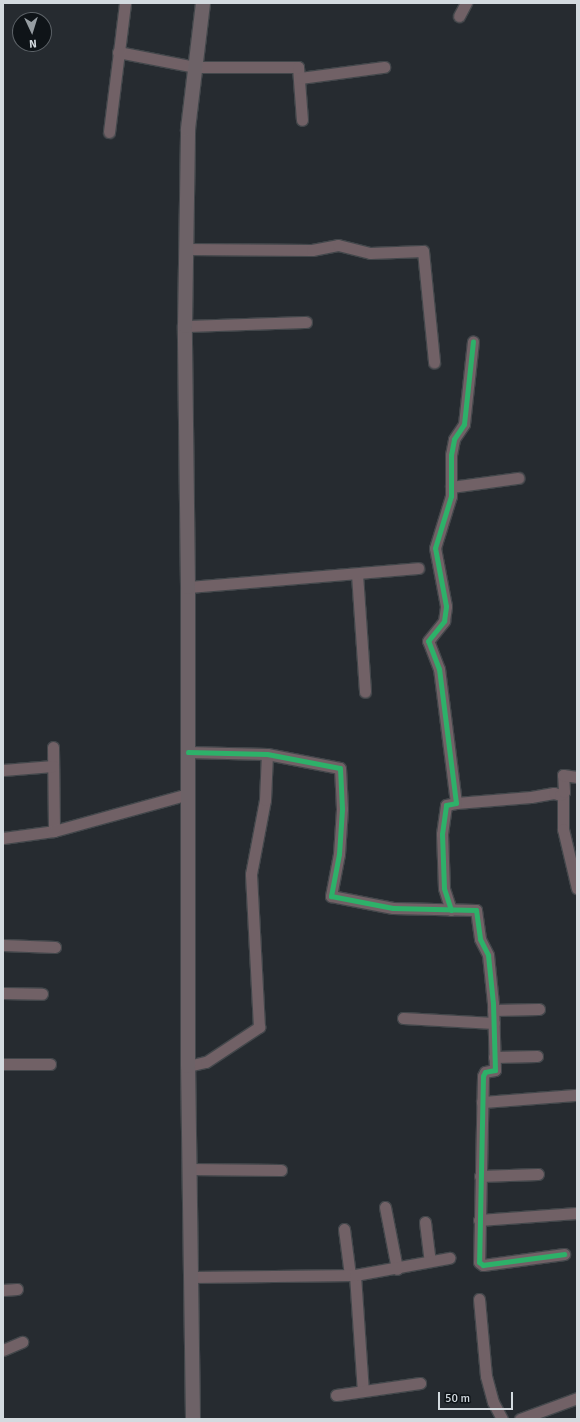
<!DOCTYPE html>
<style>
body{margin:0}
#map{position:relative;width:580px;height:1422px;overflow:hidden;background:#262b30;font-family:Signika,sans-serif}
div>[style]{position:absolute}
.roads{filter:drop-shadow(1px 0 #43474b) drop-shadow(-1px 0 #43474b) drop-shadow(0 1px #43474b) drop-shadow(0 -1px #43474b)}
.minor>*{height:11px;margin:-5.5px;padding:0 5.5px;transform-origin:5.5px;border-radius:5.5px;background:#716166}
.major>*{height:14px;margin:-7px;padding:0 7px;transform-origin:7px;border-radius:7px;background:#6d6267}
.cycleway>*{height:5px;margin:-2.5px;padding:0 2.5px;transform-origin:2.5px;border-radius:2.5px;background:#2db169}
span{translate:-50% -50%;white-space:nowrap;text-align:center;line-height:1.15;-webkit-text-stroke:4px #0f1418;paint-order:stroke}
.frame{position:absolute;inset:0;border:4px solid #d3dadf;pointer-events:none}
.north{position:absolute;left:12px;top:12px;width:40px;height:40px;box-sizing:border-box;background:#0f1418;border:1px solid #5d6368;border-radius:50%;rotate:176deg;font-size:11px;font-weight:700;line-height:16px;text-align:center;color:#d3dadf}
.north::after{content:'';display:block;margin:auto;width:14px;height:18px;background:#969da2;clip-path:polygon(50% 0,100% 100%,50% 72%,0 100%)}
.scale{position:absolute;left:438px;top:1392px;width:75px;height:18px;box-sizing:border-box;border:2px solid #d3dadf;border-top:0;padding-left:5px;font-size:12px;line-height:14px;white-space:nowrap;color:#d3dadf;-webkit-text-stroke:3px #0f1418;paint-order:stroke}
</style>
<div id="map">
<div class="roads">
<div class="minor">
<i style="left:459px;top:16px;width:15px;rotate:-62deg"></i>
<i style="left:118px;top:52px;width:78px;rotate:11deg"></i>
<i style="left:195px;top:67px;width:103px"></i>
<i style="left:298px;top:67px;width:53px;rotate:85.7deg"></i>
<i style="left:300px;top:78px;width:85px;rotate:-7.5deg"></i>
<i style="left:109px;top:132px;width:130px;rotate:-82.9deg"></i>
<i style="left:186px;top:249px;width:126px;rotate:0.5deg"></i>
<i style="left:312px;top:250px;width:26px;rotate:-11deg"></i>
<i style="left:338px;top:245px;width:33px;rotate:14deg"></i>
<i style="left:370px;top:253px;width:53px;rotate:-2.2deg"></i>
<i style="left:423px;top:251px;width:112px;rotate:84.3deg"></i>
<i style="left:185px;top:326px;width:121px;rotate:-1.9deg"></i>
<i style="left:451px;top:487px;width:68px;rotate:-7.7deg"></i>
<i style="left:357px;top:574px;width:118px;rotate:86.1deg"></i>
<i style="left:188px;top:587px;width:231px;rotate:-4.7deg"></i>
<i style="left:53px;top:747px;width:84px;rotate:89.3deg"></i>
<i style="left:188px;top:752px;width:79px;rotate:1.5deg"></i>
<i style="left:267px;top:754px;width:74px;rotate:10.9deg"></i>
<i style="left:340px;top:768px;width:41px;rotate:87.2deg"></i>
<i style="left:342px;top:809px;width:45px;rotate:93.8deg"></i>
<i style="left:339px;top:854px;width:43px;rotate:100.8deg"></i>
<i style="left:331px;top:896px;width:63px;rotate:11deg"></i>
<i style="left:393px;top:908px;width:83px;rotate:1.4deg"></i>
<i style="left:476px;top:910px;width:29px;rotate:82deg"></i>
<i style="left:480px;top:939px;width:18px;rotate:63deg"></i>
<i style="left:488px;top:955px;width:48px;rotate:84.1deg"></i>
<i style="left:493px;top:1003px;width:67px;rotate:88.3deg"></i>
<i style="left:495px;top:1070px;width:10px;rotate:169deg"></i>
<i style="left:485px;top:1072px;width:4px;rotate:117deg"></i>
<i style="left:483px;top:1076px;width:186px;rotate:91.2deg"></i>
<i style="left:479px;top:1262px;width:5px;rotate:37deg"></i>
<i style="left:483px;top:1265px;width:82px;rotate:-7.7deg"></i>
<i style="left:3px;top:770px;width:50px;rotate:-4.6deg"></i>
<i style="left:563px;top:794px;width:35px;rotate:90deg"></i>
<i style="left:563px;top:829px;width:61px;rotate:76.7deg"></i>
<i style="left:456px;top:803px;width:75px;rotate:-4.6deg"></i>
<i style="left:531px;top:797px;width:23px;rotate:-10deg"></i>
<i style="left:554px;top:793px;width:6px;rotate:18deg"></i>
<i style="left:560px;top:795px;width:5px;rotate:-37deg"></i>
<i style="left:564px;top:792px;width:17px;rotate:-93deg"></i>
<i style="left:563px;top:775px;width:14px;rotate:8deg"></i>
<i style="left:3px;top:838px;width:51px;rotate:-7.8deg"></i>
<i style="left:54px;top:831px;width:139px;rotate:-15.4deg"></i>
<i style="left:451px;top:910px;width:23px;rotate:-108deg"></i>
<i style="left:444px;top:888px;width:54px;rotate:-92.1deg"></i>
<i style="left:442px;top:834px;width:29px;rotate:-82deg"></i>
<i style="left:446px;top:805px;width:10px;rotate:-11deg"></i>
<i style="left:456px;top:803px;width:135px;rotate:-97.2deg"></i>
<i style="left:439px;top:669px;width:30px;rotate:-111deg"></i>
<i style="left:428px;top:641px;width:26px;rotate:-51deg"></i>
<i style="left:444px;top:621px;width:15px;rotate:-82deg"></i>
<i style="left:446px;top:606px;width:59px;rotate:-100.7deg"></i>
<i style="left:435px;top:548px;width:54px;rotate:-72.9deg"></i>
<i style="left:451px;top:496px;width:41px;rotate:-90deg"></i>
<i style="left:451px;top:455px;width:16px;rotate:-79deg"></i>
<i style="left:454px;top:439px;width:18px;rotate:-56deg"></i>
<i style="left:464px;top:424px;width:83px;rotate:-83.8deg"></i>
<i style="left:3px;top:945px;width:52px;rotate:2.2deg"></i>
<i style="left:3px;top:993px;width:39px;rotate:1deg"></i>
<i style="left:493px;top:1010px;width:46px;rotate:-1.2deg"></i>
<i style="left:403px;top:1018px;width:91px;rotate:3.1deg"></i>
<i style="left:494px;top:1057px;width:43px;rotate:-1.3deg"></i>
<i style="left:3px;top:1064px;width:47px"></i>
<i style="left:188px;top:1066px;width:18px;rotate:-13deg"></i>
<i style="left:206px;top:1062px;width:64px;rotate:-33.4deg"></i>
<i style="left:259px;top:1027px;width:153px;rotate:-93deg"></i>
<i style="left:251px;top:874px;width:75px;rotate:-79.3deg"></i>
<i style="left:265px;top:800px;width:46px;rotate:-87.5deg"></i>
<i style="left:482px;top:1102px;width:94px;rotate:-4.3deg"></i>
<i style="left:189px;top:1169px;width:92px;rotate:0.6deg"></i>
<i style="left:480px;top:1176px;width:58px;rotate:-2deg"></i>
<i style="left:385px;top:1207px;width:63px;rotate:79deg"></i>
<i style="left:479px;top:1220px;width:98px;rotate:-4.1deg"></i>
<i style="left:425px;top:1222px;width:39px;rotate:83deg"></i>
<i style="left:344px;top:1229px;width:46px;rotate:82.6deg"></i>
<i style="left:355px;top:1275px;width:116px;rotate:86.1deg"></i>
<i style="left:192px;top:1277px;width:163px;rotate:-0.7deg"></i>
<i style="left:355px;top:1275px;width:96px;rotate:-10.3deg"></i>
<i style="left:3px;top:1290px;width:14px;rotate:-4deg"></i>
<i style="left:479px;top:1299px;width:77px;rotate:84.8deg"></i>
<i style="left:486px;top:1376px;width:27px;rotate:75deg"></i>
<i style="left:493px;top:1402px;width:19px;rotate:62deg"></i>
<i style="left:3px;top:1350px;width:21px;rotate:-23deg"></i>
<i style="left:336px;top:1395px;width:85px;rotate:-8.1deg"></i>
<i style="left:520px;top:1419px;width:61px;rotate:-20.2deg"></i>
</div>
<div class="major">
<i style="left:193px;top:1419px;width:353px;rotate:-90.8deg"></i>
<i style="left:188px;top:1066px;width:479px;rotate:-90deg"></i>
<i style="left:188px;top:587px;width:261px;rotate:-90.7deg"></i>
<i style="left:185px;top:326px;width:197px;rotate:-89.1deg"></i>
<i style="left:188px;top:129px;width:127px;rotate:-83.2deg"></i>
</div>
</div>
<div class="cycleway">
<i style="left:188px;top:752px;width:79px;rotate:1.5deg"></i>
<i style="left:267px;top:754px;width:74px;rotate:10.9deg"></i>
<i style="left:340px;top:768px;width:41px;rotate:87.2deg"></i>
<i style="left:342px;top:809px;width:45px;rotate:93.8deg"></i>
<i style="left:339px;top:854px;width:43px;rotate:100.8deg"></i>
<i style="left:331px;top:896px;width:63px;rotate:11deg"></i>
<i style="left:393px;top:908px;width:83px;rotate:1.4deg"></i>
<i style="left:476px;top:910px;width:29px;rotate:82deg"></i>
<i style="left:480px;top:939px;width:18px;rotate:63deg"></i>
<i style="left:488px;top:955px;width:48px;rotate:84.1deg"></i>
<i style="left:493px;top:1003px;width:67px;rotate:88.3deg"></i>
<i style="left:495px;top:1070px;width:10px;rotate:169deg"></i>
<i style="left:485px;top:1072px;width:4px;rotate:117deg"></i>
<i style="left:483px;top:1076px;width:186px;rotate:91.2deg"></i>
<i style="left:479px;top:1262px;width:5px;rotate:37deg"></i>
<i style="left:483px;top:1265px;width:82px;rotate:-7.7deg"></i>
<i style="left:451px;top:910px;width:23px;rotate:-108deg"></i>
<i style="left:444px;top:888px;width:54px;rotate:-92.1deg"></i>
<i style="left:442px;top:834px;width:29px;rotate:-82deg"></i>
<i style="left:446px;top:805px;width:10px;rotate:-11deg"></i>
<i style="left:456px;top:803px;width:135px;rotate:-97.2deg"></i>
<i style="left:439px;top:669px;width:30px;rotate:-111deg"></i>
<i style="left:428px;top:641px;width:26px;rotate:-51deg"></i>
<i style="left:444px;top:621px;width:15px;rotate:-82deg"></i>
<i style="left:446px;top:606px;width:59px;rotate:-100.7deg"></i>
<i style="left:435px;top:548px;width:54px;rotate:-72.9deg"></i>
<i style="left:451px;top:496px;width:41px;rotate:-90deg"></i>
<i style="left:451px;top:455px;width:16px;rotate:-79deg"></i>
<i style="left:454px;top:439px;width:18px;rotate:-56deg"></i>
<i style="left:464px;top:424px;width:83px;rotate:-83.8deg"></i>
</div>
<div class="frame"></div>
<div class="north">N</div>
<div class="scale">50 m</div>
</div>
